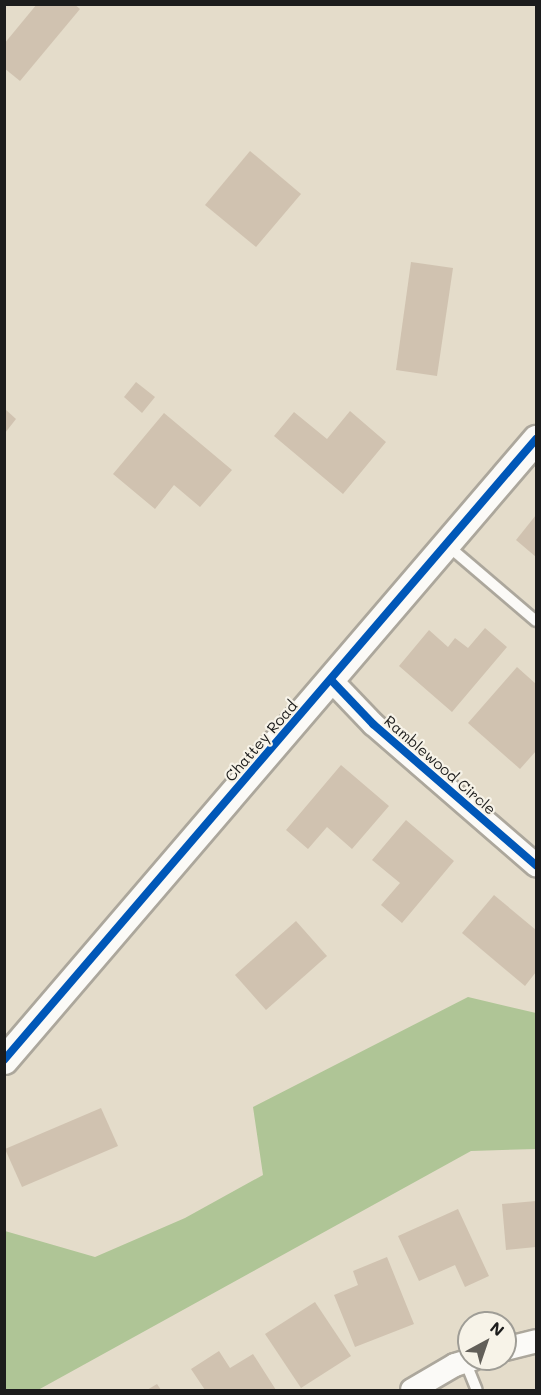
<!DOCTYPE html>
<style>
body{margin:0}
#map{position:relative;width:541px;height:1395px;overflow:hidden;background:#e4dcca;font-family:Mali,sans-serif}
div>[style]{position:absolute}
.forest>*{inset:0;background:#afc596}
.building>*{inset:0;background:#d0c2b0}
.roads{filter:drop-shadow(2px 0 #aca79c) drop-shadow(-2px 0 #aca79c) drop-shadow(0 2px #aca79c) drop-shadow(0 -2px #aca79c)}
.service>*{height:10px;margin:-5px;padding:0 5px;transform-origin:5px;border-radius:5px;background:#fbfaf7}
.minor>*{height:22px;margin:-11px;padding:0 11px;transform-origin:11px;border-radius:11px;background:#fbfaf7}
.tertiary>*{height:27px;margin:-13.5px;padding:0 13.5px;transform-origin:13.5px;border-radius:13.5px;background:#fbfaf7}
.cycleway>*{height:8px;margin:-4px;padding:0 4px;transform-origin:4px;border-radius:4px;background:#0057b8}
span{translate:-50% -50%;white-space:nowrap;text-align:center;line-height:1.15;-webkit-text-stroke:4.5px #f7f3e8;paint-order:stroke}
.street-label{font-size:15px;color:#1c1c1c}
.frame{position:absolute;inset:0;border:6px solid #1c1c1c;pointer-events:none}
.north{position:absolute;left:457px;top:1311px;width:60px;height:60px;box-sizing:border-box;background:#f7f3e8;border:2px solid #9f9d96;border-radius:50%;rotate:40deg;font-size:16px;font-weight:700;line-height:24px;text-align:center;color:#1c1c1c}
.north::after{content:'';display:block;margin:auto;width:21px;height:27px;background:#625f59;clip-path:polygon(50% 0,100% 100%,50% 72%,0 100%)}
</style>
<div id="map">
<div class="forest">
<i style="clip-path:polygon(468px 997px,536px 1013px,536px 1149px,471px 1151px,38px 1390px,5px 1390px,5px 1231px,95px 1257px,185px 1218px,263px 1175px,253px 1107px)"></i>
</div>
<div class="building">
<i style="clip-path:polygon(37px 4px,74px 4px,80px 9px,20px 81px,4px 68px,4px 44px)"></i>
<i style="clip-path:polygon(250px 151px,301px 194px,256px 247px,205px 205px)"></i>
<i style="clip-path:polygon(411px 262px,453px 268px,437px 376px,396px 370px)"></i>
<i style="clip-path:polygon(136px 382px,155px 397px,142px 413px,124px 397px)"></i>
<i style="clip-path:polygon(5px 409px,16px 419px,5px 433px)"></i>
<i style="clip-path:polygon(350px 411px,386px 442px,343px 494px,274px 436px,294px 412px,327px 439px)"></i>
<i style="clip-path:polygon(164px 413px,232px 470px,200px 507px,174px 485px,155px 509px,113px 474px)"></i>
<i style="clip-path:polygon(536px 515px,536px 557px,516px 540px)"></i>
<i style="clip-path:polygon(485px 628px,507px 647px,452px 712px,399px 666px,429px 630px,448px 647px,455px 638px,468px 648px)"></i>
<i style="clip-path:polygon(517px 667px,536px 684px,536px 751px,520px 769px,468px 723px)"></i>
<i style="clip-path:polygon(341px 765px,389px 806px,352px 849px,327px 827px,308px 849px,286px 830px)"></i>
<i style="clip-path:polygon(406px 820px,454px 861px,402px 923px,381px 905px,400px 883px,372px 860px)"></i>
<i style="clip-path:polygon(494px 895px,536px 930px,536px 972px,525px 986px,462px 933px)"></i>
<i style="clip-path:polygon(296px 921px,327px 956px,266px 1010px,235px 975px)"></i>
<i style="clip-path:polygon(101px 1108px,118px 1146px,22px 1187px,5px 1149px)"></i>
<i style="clip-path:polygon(536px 1201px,536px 1247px,506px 1250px,502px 1204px)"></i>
<i style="clip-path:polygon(458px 1209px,489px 1276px,465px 1287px,455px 1265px,419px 1281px,398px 1236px)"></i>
<i style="clip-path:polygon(387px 1257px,414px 1324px,355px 1347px,334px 1295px,358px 1285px,353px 1271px)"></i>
<i style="clip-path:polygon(315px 1302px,351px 1356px,301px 1388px,265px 1334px)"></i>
<i style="clip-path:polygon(219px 1351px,230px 1368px,253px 1354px,276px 1390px,205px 1390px,191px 1369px)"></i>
<i style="clip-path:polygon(157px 1384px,161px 1390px,147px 1390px)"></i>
</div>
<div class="roads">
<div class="service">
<i style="left:447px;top:545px;width:117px;rotate:40.5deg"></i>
<i style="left:465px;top:1361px;width:31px;rotate:68deg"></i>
</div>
<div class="minor">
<i style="left:331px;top:680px;width:61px;rotate:46.3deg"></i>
<i style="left:373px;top:724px;width:216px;rotate:40.9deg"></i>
<i style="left:505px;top:1349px;width:32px;rotate:-14deg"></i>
<i style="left:412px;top:1390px;width:50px;rotate:-30.2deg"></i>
<i style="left:455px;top:1365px;width:19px;rotate:-18deg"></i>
</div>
<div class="tertiary">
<i style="left:4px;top:1060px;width:818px;rotate:-49.41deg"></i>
</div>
</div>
<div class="cycleway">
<i style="left:331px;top:680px;width:61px;rotate:46.3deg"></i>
<i style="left:373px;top:724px;width:216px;rotate:40.9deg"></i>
<i style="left:4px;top:1060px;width:818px;rotate:-49.41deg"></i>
</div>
<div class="street-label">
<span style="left:261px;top:741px;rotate:-49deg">Chattey Road</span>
<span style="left:440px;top:765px;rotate:41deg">Ramblewood Circle</span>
</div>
<div class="frame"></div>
<div class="north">N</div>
</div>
